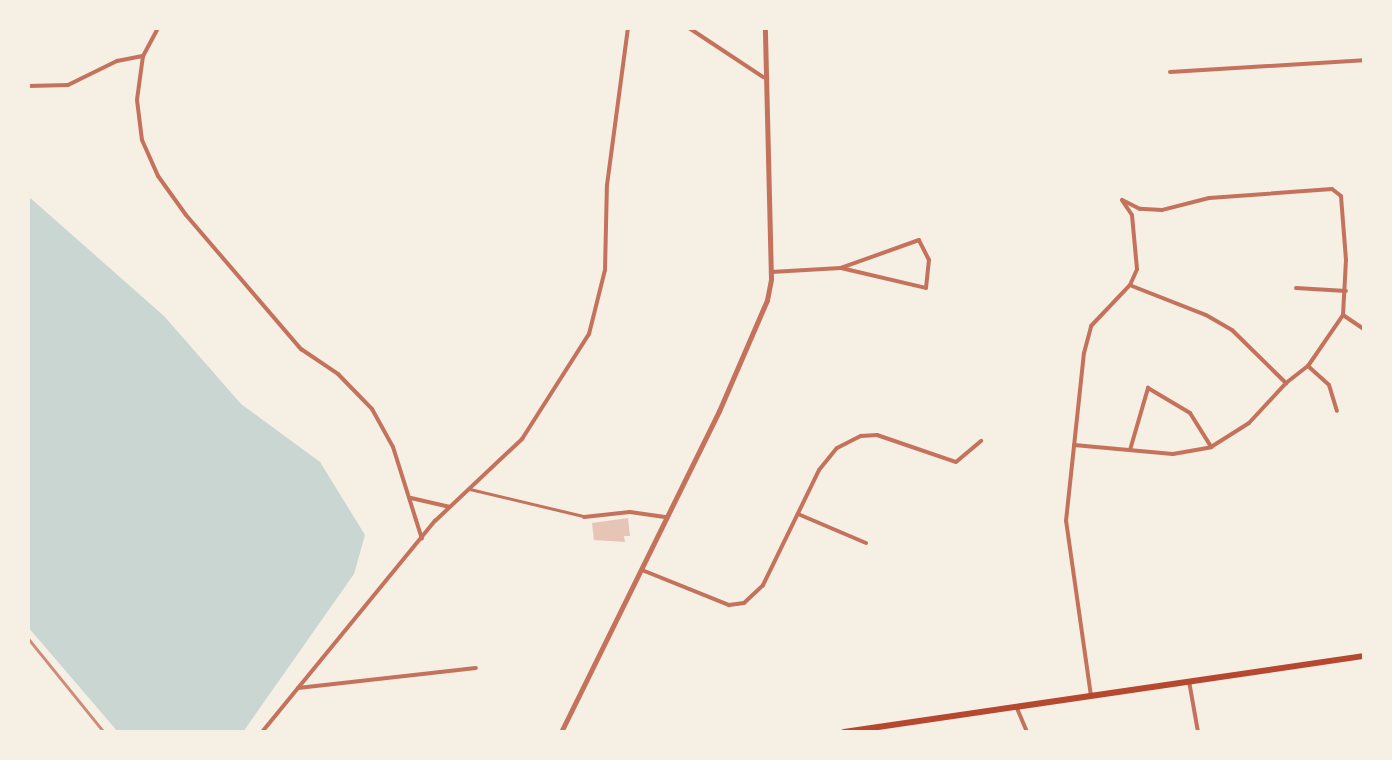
<!DOCTYPE html>
<style>
body{margin:0}
#map{position:relative;width:1392px;height:760px;overflow:hidden;background:#f6efe4;font-family:Helvetica,sans-serif}
div>[style]{position:absolute}
.water>*{inset:0;background:#c9d6d2}
.building>*{inset:0;background:#e6c5b7}
.service>*{height:2.5px;margin:-1.25px;padding:0 1.25px;transform-origin:1.25px;border-radius:1.25px;background:#c5725c}
.minor>*{height:4px;margin:-2px;padding:0 2px;transform-origin:2px;border-radius:2px;background:#c5725c}
.tertiary>*{height:5px;margin:-2.5px;padding:0 2.5px;transform-origin:2.5px;border-radius:2.5px;background:#c5725c}
.primary>*{height:6px;margin:-3px;padding:0 3px;transform-origin:3px;border-radius:3px;background:#b5482f}
.rail>*{height:2.5px;margin:-1.25px;padding:0 1.25px;transform-origin:1.25px;border-radius:1.25px;background:#cf8b77}
span{translate:-50% -50%;white-space:nowrap;text-align:center;line-height:1.15;-webkit-text-stroke:9px #f6efe4;paint-order:stroke}
.frame{position:absolute;inset:0;border:30px solid #f6efe4;pointer-events:none}
</style>
<div id="map">
<div class="water">
<i style="clip-path:polygon(28px 196px,164px 316px,241px 404px,320px 462px,365px 535px,354px 574px,243px 732px,118px 732px,28px 627px)"></i>
</div>
<div class="building">
<i style="clip-path:polygon(628px 518px,630px 536px,624px 536px,625px 542px,594px 540px,592px 523px)"></i>
</div>
<div class="service">
<i style="left:470px;top:489px;width:116px;rotate:13.4deg"></i>
</div>
<div class="minor">
<i style="left:158px;top:28px;width:32px;rotate:118deg"></i>
<i style="left:143px;top:56px;width:44px;rotate:97.8deg"></i>
<i style="left:137px;top:100px;width:40px;rotate:82.9deg"></i>
<i style="left:142px;top:140px;width:39px;rotate:66deg"></i>
<i style="left:158px;top:176px;width:48px;rotate:54.3deg"></i>
<i style="left:186px;top:215px;width:177px;rotate:49.4deg"></i>
<i style="left:301px;top:349px;width:45px;rotate:34deg"></i>
<i style="left:338px;top:374px;width:49px;rotate:45.8deg"></i>
<i style="left:372px;top:409px;width:43px;rotate:61.1deg"></i>
<i style="left:393px;top:447px;width:96px;rotate:72.5deg"></i>
<i style="left:689px;top:28px;width:89px;rotate:33.5deg"></i>
<i style="left:1170px;top:72px;width:194px;rotate:-3.5deg"></i>
<i style="left:28px;top:86px;width:40px;rotate:-1.4deg"></i>
<i style="left:68px;top:85px;width:55px;rotate:-26.1deg"></i>
<i style="left:117px;top:61px;width:26px;rotate:-11deg"></i>
<i style="left:771px;top:272px;width:70px;rotate:-3.3deg"></i>
<i style="left:841px;top:268px;width:87px;rotate:13.2deg"></i>
<i style="left:926px;top:288px;width:28px;rotate:-84deg"></i>
<i style="left:929px;top:260px;width:22px;rotate:-117deg"></i>
<i style="left:919px;top:240px;width:83px;rotate:160.3deg"></i>
<i style="left:1132px;top:286px;width:79px;rotate:21.4deg"></i>
<i style="left:1206px;top:315px;width:30px;rotate:30deg"></i>
<i style="left:1232px;top:330px;width:76px;rotate:44.5deg"></i>
<i style="left:1296px;top:288px;width:50px;rotate:3.4deg"></i>
<i style="left:1343px;top:315px;width:25px;rotate:34deg"></i>
<i style="left:1308px;top:366px;width:28px;rotate:42deg"></i>
<i style="left:1329px;top:385px;width:27px;rotate:73deg"></i>
<i style="left:1074px;top:445px;width:99px;rotate:5.2deg"></i>
<i style="left:1173px;top:454px;width:39px;rotate:-10deg"></i>
<i style="left:1211px;top:447px;width:45px;rotate:-32.3deg"></i>
<i style="left:1249px;top:423px;width:54px;rotate:-47.2deg"></i>
<i style="left:1286px;top:383px;width:28px;rotate:-38deg"></i>
<i style="left:1308px;top:366px;width:62px;rotate:-55.5deg"></i>
<i style="left:1343px;top:315px;width:55px;rotate:-86.9deg"></i>
<i style="left:1346px;top:260px;width:64px;rotate:-94.5deg"></i>
<i style="left:1341px;top:196px;width:11px;rotate:-142deg"></i>
<i style="left:1332px;top:189px;width:123px;rotate:175.8deg"></i>
<i style="left:1209px;top:198px;width:49px;rotate:165.7deg"></i>
<i style="left:1162px;top:210px;width:22px;rotate:-177deg"></i>
<i style="left:1140px;top:209px;width:20px;rotate:-153deg"></i>
<i style="left:1130px;top:450px;width:65px;rotate:-73.8deg"></i>
<i style="left:1148px;top:388px;width:49px;rotate:30.8deg"></i>
<i style="left:1190px;top:413px;width:40px;rotate:58deg"></i>
<i style="left:411px;top:498px;width:39px;rotate:13deg"></i>
<i style="left:798px;top:514px;width:74px;rotate:23.1deg"></i>
<i style="left:584px;top:517px;width:46px;rotate:-6.2deg"></i>
<i style="left:630px;top:512px;width:37px;rotate:8deg"></i>
<i style="left:642px;top:570px;width:94px;rotate:21.9deg"></i>
<i style="left:729px;top:605px;width:15px;rotate:-8deg"></i>
<i style="left:744px;top:603px;width:26px;rotate:-43deg"></i>
<i style="left:763px;top:585px;width:128px;rotate:-64deg"></i>
<i style="left:819px;top:470px;width:28px;rotate:-51deg"></i>
<i style="left:837px;top:448px;width:27px;rotate:-27deg"></i>
<i style="left:861px;top:436px;width:16px;rotate:-4deg"></i>
<i style="left:877px;top:435px;width:83px;rotate:18.9deg"></i>
<i style="left:956px;top:462px;width:33px;rotate:-40deg"></i>
<i style="left:1189px;top:681px;width:52px;rotate:80deg"></i>
<i style="left:298px;top:688px;width:179px;rotate:-6.4deg"></i>
<i style="left:1091px;top:696px;width:177px;rotate:-98.1deg"></i>
<i style="left:1066px;top:521px;width:169px;rotate:-83.9deg"></i>
<i style="left:1084px;top:353px;width:28px;rotate:-75deg"></i>
<i style="left:1091px;top:326px;width:57px;rotate:-46.4deg"></i>
<i style="left:1130px;top:285px;width:17px;rotate:-66deg"></i>
<i style="left:1137px;top:269px;width:54px;rotate:-95.3deg"></i>
<i style="left:1132px;top:215px;width:18px;rotate:-124deg"></i>
<i style="left:1016px;top:706px;width:28px;rotate:67deg"></i>
<i style="left:262px;top:732px;width:273px;rotate:-50.7deg"></i>
<i style="left:435px;top:521px;width:120px;rotate:-43.3deg"></i>
<i style="left:522px;top:439px;width:125px;rotate:-57.5deg"></i>
<i style="left:589px;top:334px;width:66px;rotate:-76deg"></i>
<i style="left:605px;top:270px;width:85px;rotate:-88.7deg"></i>
<i style="left:607px;top:185px;width:158px;rotate:-82.4deg"></i>
</div>
<div class="tertiary">
<i style="left:561px;top:732px;width:358px;rotate:-63.8deg"></i>
<i style="left:719px;top:411px;width:121px;rotate:-66.6deg"></i>
<i style="left:767px;top:300px;width:21px;rotate:-79deg"></i>
<i style="left:771px;top:279px;width:251px;rotate:-91.4deg"></i>
</div>
<div class="primary">
<i style="left:844px;top:732px;width:526px;rotate:-8.32deg"></i>
</div>
<div class="rail">
<i style="left:28px;top:638px;width:121px;rotate:51deg"></i>
</div>
<div class="frame"></div>
</div>
